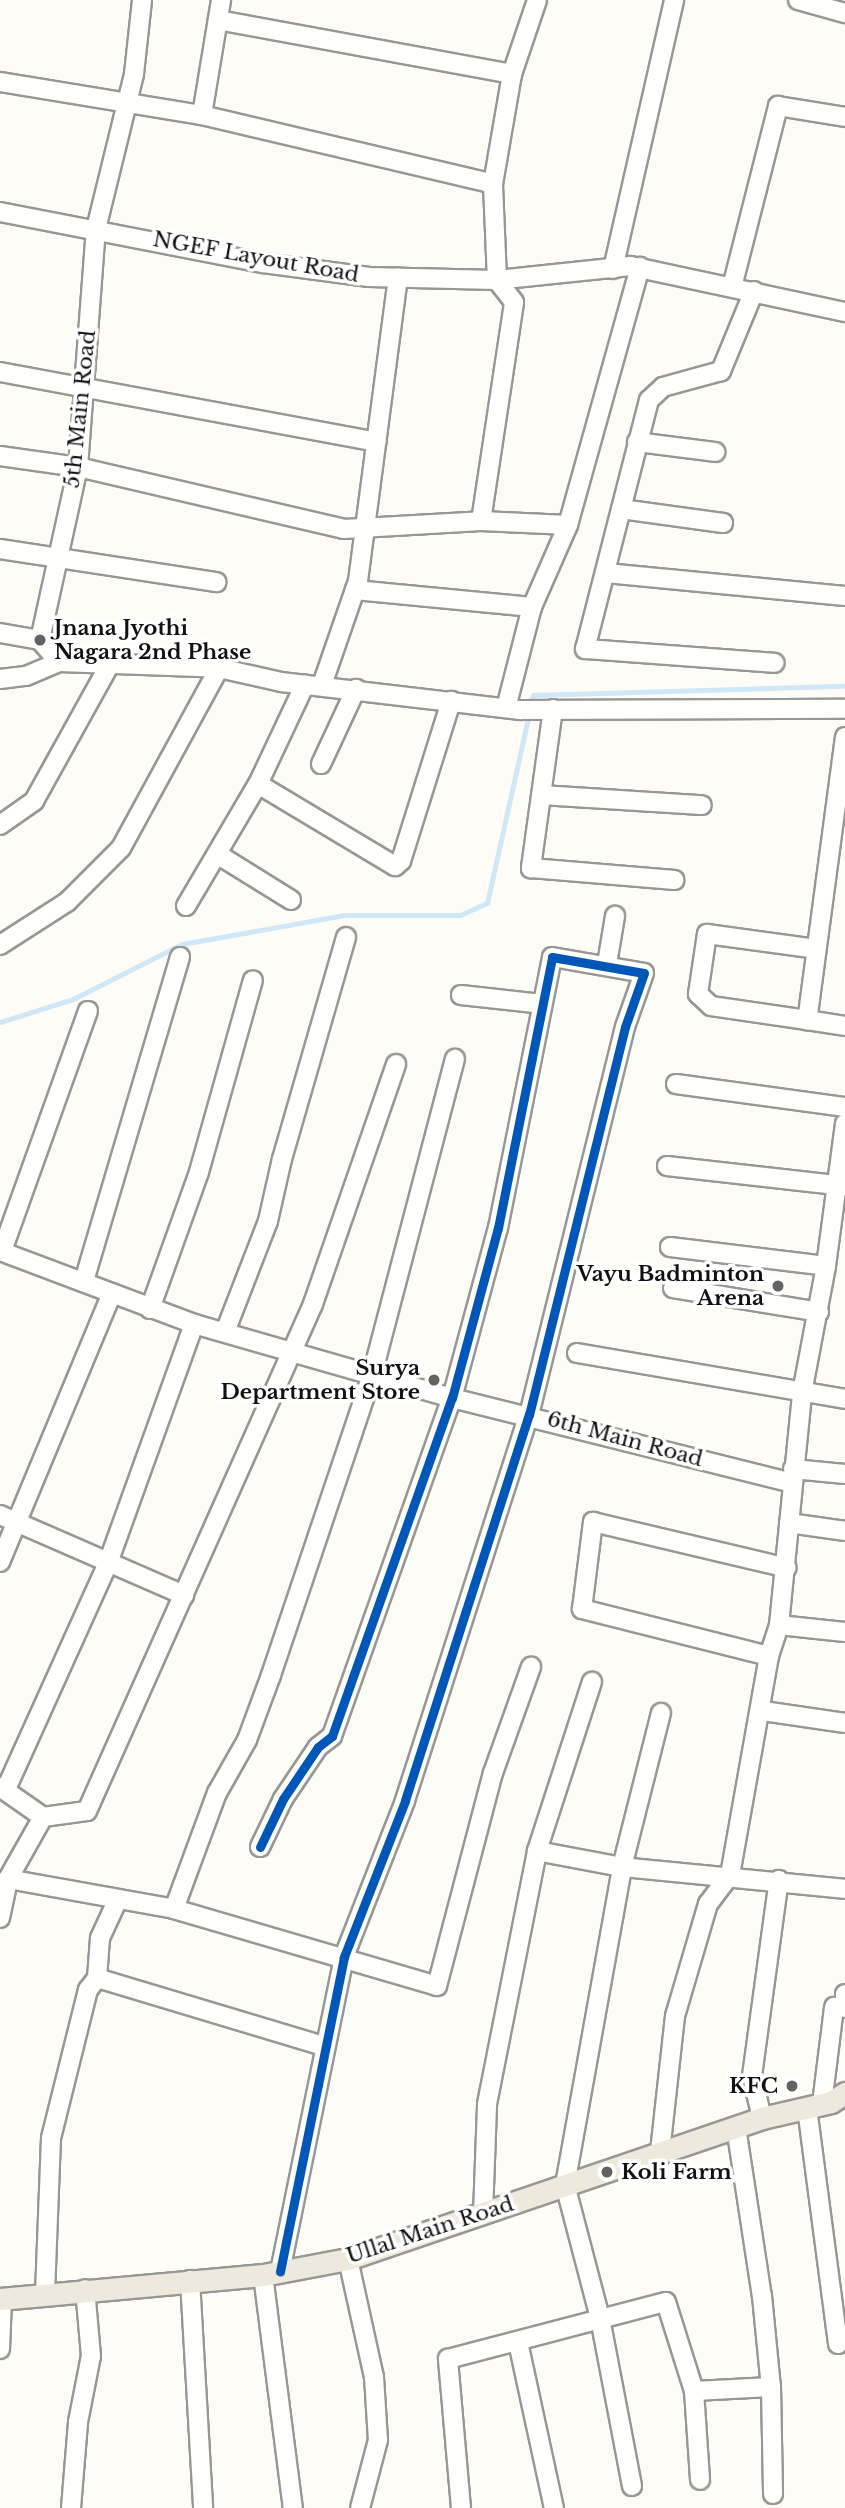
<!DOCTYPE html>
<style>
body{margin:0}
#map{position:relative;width:845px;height:2508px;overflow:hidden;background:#fdfcf7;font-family:"Libre Baskerville",serif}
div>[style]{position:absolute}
.stream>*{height:5px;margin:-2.5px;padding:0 2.5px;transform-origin:2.5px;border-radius:2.5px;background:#cfe7f6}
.roads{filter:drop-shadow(2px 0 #979795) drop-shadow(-2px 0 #979795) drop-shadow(0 2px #979795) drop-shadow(0 -2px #979795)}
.minor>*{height:18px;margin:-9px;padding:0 9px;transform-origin:9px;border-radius:9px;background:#fffffe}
.major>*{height:21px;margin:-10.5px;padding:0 10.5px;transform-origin:10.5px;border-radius:10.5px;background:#ede9dc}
.cycleway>*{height:9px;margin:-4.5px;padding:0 4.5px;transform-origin:4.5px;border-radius:4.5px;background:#0057b8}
.dots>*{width:19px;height:19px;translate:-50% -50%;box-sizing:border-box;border:4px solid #fff;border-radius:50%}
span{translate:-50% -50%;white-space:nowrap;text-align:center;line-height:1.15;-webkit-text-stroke:7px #fff;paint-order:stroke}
.street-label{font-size:21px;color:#111}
.poi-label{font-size:21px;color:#111;font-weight:700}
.left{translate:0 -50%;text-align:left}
.right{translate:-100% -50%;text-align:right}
</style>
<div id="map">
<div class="stream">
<i style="left:0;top:1022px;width:77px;rotate:-17.5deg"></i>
<i style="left:73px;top:999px;width:122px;rotate:-26.8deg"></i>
<i style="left:182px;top:944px;width:165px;rotate:-10.1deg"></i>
<i style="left:344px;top:915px;width:116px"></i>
<i style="left:460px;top:915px;width:30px;rotate:-24deg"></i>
<i style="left:487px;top:903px;width:213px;rotate:-77.5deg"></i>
<i style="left:533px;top:695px;width:312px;rotate:-1.7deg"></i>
</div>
<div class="roads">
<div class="minor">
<i style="left:798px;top:0;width:49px;rotate:15.5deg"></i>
<i style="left:218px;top:20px;width:299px;rotate:10.4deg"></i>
<i style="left:0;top:82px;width:205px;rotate:9.3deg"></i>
<i style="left:202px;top:115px;width:299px;rotate:13.3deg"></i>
<i style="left:202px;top:115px;width:117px;rotate:-80.6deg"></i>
<i style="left:0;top:212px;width:268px;rotate:11deg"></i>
<i style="left:263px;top:263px;width:107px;rotate:7.5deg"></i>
<i style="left:369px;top:277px;width:128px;rotate:1.3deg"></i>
<i style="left:497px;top:280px;width:134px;rotate:-6deg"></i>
<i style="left:630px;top:266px;width:220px;rotate:12.1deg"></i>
<i style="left:613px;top:269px;width:276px;rotate:-77.2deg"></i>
<i style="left:732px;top:287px;width:187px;rotate:-75.7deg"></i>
<i style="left:778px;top:106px;width:68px;rotate:9.3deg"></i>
<i style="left:754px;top:291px;width:87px;rotate:112.4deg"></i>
<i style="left:721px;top:371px;width:60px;rotate:164.6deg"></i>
<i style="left:663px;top:387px;width:19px;rotate:137deg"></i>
<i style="left:649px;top:400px;width:257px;rotate:104.4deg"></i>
<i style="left:585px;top:649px;width:190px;rotate:4.2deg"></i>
<i style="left:0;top:372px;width:383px;rotate:10.5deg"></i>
<i style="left:637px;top:442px;width:79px;rotate:7.3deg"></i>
<i style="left:0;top:456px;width:79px;rotate:8deg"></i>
<i style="left:78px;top:467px;width:273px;rotate:13.1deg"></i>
<i style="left:344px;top:529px;width:137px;rotate:-3.3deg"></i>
<i style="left:481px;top:521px;width:87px;rotate:2.6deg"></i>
<i style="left:621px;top:509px;width:103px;rotate:7.8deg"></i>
<i style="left:481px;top:521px;width:221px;rotate:-81.4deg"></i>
<i style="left:514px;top:302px;width:28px;rotate:-128deg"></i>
<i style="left:497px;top:280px;width:96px;rotate:-92.4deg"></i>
<i style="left:493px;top:184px;width:112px;rotate:-80.2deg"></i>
<i style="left:512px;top:74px;width:78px;rotate:-71.3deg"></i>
<i style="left:0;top:549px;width:219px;rotate:8.7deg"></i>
<i style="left:606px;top:573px;width:240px;rotate:5.5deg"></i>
<i style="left:355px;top:590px;width:178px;rotate:5.5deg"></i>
<i style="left:0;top:633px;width:41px;rotate:9.9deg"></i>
<i style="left:59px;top:662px;width:29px;rotate:-131deg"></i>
<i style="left:40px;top:640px;width:177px;rotate:-77.6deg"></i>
<i style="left:78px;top:467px;width:239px;rotate:-85.7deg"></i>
<i style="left:96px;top:229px;width:160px;rotate:-76.2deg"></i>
<i style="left:134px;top:74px;width:74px;rotate:-83.8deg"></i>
<i style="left:0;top:679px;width:26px;rotate:-7deg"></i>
<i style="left:26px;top:676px;width:36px;rotate:-23deg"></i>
<i style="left:59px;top:662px;width:160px;rotate:2.1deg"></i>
<i style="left:219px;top:668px;width:64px;rotate:12.7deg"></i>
<i style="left:281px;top:682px;width:241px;rotate:6.7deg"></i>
<i style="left:520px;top:710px;width:325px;rotate:-0.2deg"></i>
<i style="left:322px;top:685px;width:110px;rotate:-70.9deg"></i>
<i style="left:358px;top:581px;width:306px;rotate:-82.5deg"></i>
<i style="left:506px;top:708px;width:104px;rotate:-75.6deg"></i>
<i style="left:532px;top:607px;width:90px;rotate:-66.3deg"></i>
<i style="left:568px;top:525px;width:268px;rotate:-74.4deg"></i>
<i style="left:553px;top:709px;width:161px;rotate:97.9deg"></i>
<i style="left:531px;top:868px;width:144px;rotate:4.8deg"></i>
<i style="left:845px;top:737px;width:286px;rotate:97.6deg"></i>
<i style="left:807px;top:1020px;width:38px;rotate:9deg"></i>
<i style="left:321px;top:764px;width:83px;rotate:-65deg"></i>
<i style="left:258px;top:784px;width:160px;rotate:30.9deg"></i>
<i style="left:395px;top:866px;width:8px;rotate:-40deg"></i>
<i style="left:401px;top:861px;width:168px;rotate:-72.6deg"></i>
<i style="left:541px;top:795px;width:161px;rotate:3.6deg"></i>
<i style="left:0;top:825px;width:42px;rotate:-35.2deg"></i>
<i style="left:34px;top:801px;width:157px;rotate:-61deg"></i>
<i style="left:217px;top:854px;width:87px;rotate:31.9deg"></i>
<i style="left:186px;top:906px;width:142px;rotate:-59.5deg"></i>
<i style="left:258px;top:784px;width:110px;rotate:-64.8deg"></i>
<i style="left:0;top:945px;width:80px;rotate:-32.7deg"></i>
<i style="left:67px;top:902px;width:76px;rotate:-45deg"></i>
<i style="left:121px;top:848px;width:205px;rotate:-61.4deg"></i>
<i style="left:607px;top:964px;width:49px;rotate:-80.5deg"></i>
<i style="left:461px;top:995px;width:81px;rotate:6.3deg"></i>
<i style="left:807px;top:1020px;width:97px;rotate:-171.7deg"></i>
<i style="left:711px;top:1006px;width:18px;rotate:-137deg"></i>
<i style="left:698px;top:994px;width:61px;rotate:-81.5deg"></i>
<i style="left:707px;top:934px;width:110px;rotate:7.8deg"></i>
<i style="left:676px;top:1084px;width:171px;rotate:7.8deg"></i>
<i style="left:667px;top:1166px;width:179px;rotate:6.4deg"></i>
<i style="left:670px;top:1247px;width:157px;rotate:6.9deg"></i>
<i style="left:0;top:1251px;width:207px;rotate:20.6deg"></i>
<i style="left:194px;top:1324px;width:268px;rotate:16deg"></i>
<i style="left:452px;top:1398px;width:350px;rotate:14deg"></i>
<i style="left:2px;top:1251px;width:255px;rotate:-70.3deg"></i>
<i style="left:84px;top:1281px;width:338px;rotate:-73.5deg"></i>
<i style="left:673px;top:1288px;width:148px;rotate:9.3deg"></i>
<i style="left:150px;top:1309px;width:145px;rotate:-70.3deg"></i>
<i style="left:199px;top:1172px;width:199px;rotate:-74.3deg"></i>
<i style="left:225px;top:1332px;width:119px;rotate:-68.8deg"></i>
<i style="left:268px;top:1221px;width:64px;rotate:-77.3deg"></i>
<i style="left:282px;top:1159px;width:231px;rotate:-73.9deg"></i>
<i style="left:577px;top:1353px;width:272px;rotate:9.7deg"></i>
<i style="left:793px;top:1469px;width:52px;rotate:5.5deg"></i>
<i style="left:0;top:1515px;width:201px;rotate:23.5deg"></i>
<i style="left:789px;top:1523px;width:57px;rotate:8.1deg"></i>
<i style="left:0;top:1562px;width:291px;rotate:-67.4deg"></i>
<i style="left:779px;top:1625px;width:66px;rotate:6.1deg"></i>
<i style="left:769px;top:1656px;width:193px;rotate:-165.9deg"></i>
<i style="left:582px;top:1609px;width:88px;rotate:-82.8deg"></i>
<i style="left:593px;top:1522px;width:199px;rotate:13.3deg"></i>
<i style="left:763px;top:1711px;width:83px;rotate:8.3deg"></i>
<i style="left:0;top:1787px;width:52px;rotate:34.9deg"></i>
<i style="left:43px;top:1817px;width:44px;rotate:-7.8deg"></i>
<i style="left:87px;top:1811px;width:555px;rotate:-65.97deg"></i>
<i style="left:313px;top:1304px;width:254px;rotate:-70.9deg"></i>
<i style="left:6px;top:1789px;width:248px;rotate:-65.7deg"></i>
<i style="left:108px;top:1563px;width:254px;rotate:-70.2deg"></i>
<i style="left:260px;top:1847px;width:53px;rotate:-64.4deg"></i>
<i style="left:283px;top:1799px;width:63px;rotate:-56.1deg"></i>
<i style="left:318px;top:1747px;width:18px;rotate:-38deg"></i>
<i style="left:332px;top:1736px;width:359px;rotate:-70.5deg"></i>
<i style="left:452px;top:1398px;width:176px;rotate:-74.9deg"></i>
<i style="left:498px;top:1228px;width:276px;rotate:-78.7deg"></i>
<i style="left:552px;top:957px;width:93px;rotate:9.9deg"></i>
<i style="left:644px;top:973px;width:57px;rotate:109.4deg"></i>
<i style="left:625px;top:1027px;width:399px;rotate:103.9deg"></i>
<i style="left:529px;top:1414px;width:406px;rotate:107.8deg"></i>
<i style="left:405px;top:1801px;width:168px;rotate:111.4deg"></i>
<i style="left:344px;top:1957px;width:321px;rotate:101.5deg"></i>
<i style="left:537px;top:1851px;width:178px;rotate:-72deg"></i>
<i style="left:8px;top:1879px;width:169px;rotate:10.2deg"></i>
<i style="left:174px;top:1909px;width:274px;rotate:16.3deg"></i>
<i style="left:437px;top:1986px;width:220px;rotate:-75.3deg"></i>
<i style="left:493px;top:1773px;width:113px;rotate:-70.3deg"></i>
<i style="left:174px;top:1909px;width:124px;rotate:-69.7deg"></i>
<i style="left:217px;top:1793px;width:61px;rotate:-60.5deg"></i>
<i style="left:247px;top:1740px;width:69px;rotate:-69.7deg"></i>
<i style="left:271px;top:1675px;width:317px;rotate:-71.4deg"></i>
<i style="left:372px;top:1375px;width:327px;rotate:-75.3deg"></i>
<i style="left:0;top:1918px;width:40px;rotate:-78deg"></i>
<i style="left:8px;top:1879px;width:71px;rotate:-60.6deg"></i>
<i style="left:97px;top:1978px;width:236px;rotate:16.7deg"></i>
<i style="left:845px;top:1994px;width:14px;rotate:90deg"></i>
<i style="left:822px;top:2104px;width:98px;rotate:-82.9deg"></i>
<i style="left:807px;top:2108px;width:238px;rotate:82.5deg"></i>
<i style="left:762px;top:2118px;width:43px;rotate:-103.4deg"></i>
<i style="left:752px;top:2076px;width:198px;rotate:-82.2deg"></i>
<i style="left:736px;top:2127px;width:171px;rotate:81.3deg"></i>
<i style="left:762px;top:2296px;width:91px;rotate:84.4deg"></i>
<i style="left:771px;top:2387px;width:107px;rotate:88.9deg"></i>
<i style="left:660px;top:2152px;width:137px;rotate:-83.7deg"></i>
<i style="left:675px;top:2016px;width:117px;rotate:-73.6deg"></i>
<i style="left:708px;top:1904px;width:36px;rotate:-53deg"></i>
<i style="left:730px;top:1875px;width:222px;rotate:-79.9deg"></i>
<i style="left:769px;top:1656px;width:33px;rotate:-72deg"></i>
<i style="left:779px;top:1625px;width:233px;rotate:-84.3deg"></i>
<i style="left:802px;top:1393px;width:129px;rotate:-79.3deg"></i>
<i style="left:826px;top:1266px;width:144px;rotate:-82.4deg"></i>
<i style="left:483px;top:2215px;width:111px;rotate:-87.9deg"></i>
<i style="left:487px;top:2104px;width:258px;rotate:-78.8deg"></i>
<i style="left:537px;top:1851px;width:86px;rotate:10.7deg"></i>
<i style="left:622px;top:1867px;width:159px;rotate:-75.8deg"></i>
<i style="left:348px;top:2259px;width:121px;rotate:77.6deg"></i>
<i style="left:374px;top:2377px;width:63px;rotate:86.4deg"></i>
<i style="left:378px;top:2440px;width:70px;rotate:104.8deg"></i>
<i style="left:263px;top:2275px;width:235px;rotate:82.7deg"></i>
<i style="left:190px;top:2280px;width:228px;rotate:86.7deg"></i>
<i style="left:45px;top:2294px;width:156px;rotate:-87.8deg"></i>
<i style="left:51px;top:2138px;width:153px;rotate:-76deg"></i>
<i style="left:88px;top:1990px;width:15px;rotate:-53deg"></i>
<i style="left:97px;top:1978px;width:40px;rotate:-85.7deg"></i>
<i style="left:100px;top:1938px;width:43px;rotate:-65.2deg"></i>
<i style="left:518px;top:2342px;width:170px;rotate:77.8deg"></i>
<i style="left:0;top:2349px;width:50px;rotate:-87.7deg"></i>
<i style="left:694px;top:2391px;width:77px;rotate:-3deg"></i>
<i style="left:632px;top:2486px;width:171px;rotate:-100.8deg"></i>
<i style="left:600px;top:2318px;width:138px;rotate:-104.7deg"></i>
<i style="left:565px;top:2185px;width:323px;rotate:-79.8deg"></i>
<i style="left:622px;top:1867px;width:224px;rotate:5.6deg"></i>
<i style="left:71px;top:2508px;width:86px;rotate:-85.3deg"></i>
<i style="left:78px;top:2422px;width:67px;rotate:-78.9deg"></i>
<i style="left:91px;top:2356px;width:67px;rotate:-95.1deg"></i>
<i style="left:461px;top:2508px;width:150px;rotate:-95deg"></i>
<i style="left:448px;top:2359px;width:225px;rotate:-14.7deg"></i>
<i style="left:666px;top:2302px;width:93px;rotate:72.5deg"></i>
<i style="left:694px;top:2391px;width:89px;rotate:86.1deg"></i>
</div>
<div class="major">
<i style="left:0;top:2299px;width:264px;rotate:-5.2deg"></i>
<i style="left:263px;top:2275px;width:86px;rotate:-10.7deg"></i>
<i style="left:348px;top:2259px;width:437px;rotate:-18.8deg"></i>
<i style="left:762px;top:2118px;width:71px;rotate:-13.1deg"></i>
<i style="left:831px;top:2102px;width:17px;rotate:-33deg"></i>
</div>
</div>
<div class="cycleway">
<i style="left:260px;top:1847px;width:53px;rotate:-64.4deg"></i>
<i style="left:283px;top:1799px;width:63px;rotate:-56.1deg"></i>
<i style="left:318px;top:1747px;width:18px;rotate:-38deg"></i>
<i style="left:332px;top:1736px;width:359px;rotate:-70.5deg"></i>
<i style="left:452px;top:1398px;width:176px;rotate:-74.9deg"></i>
<i style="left:498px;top:1228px;width:276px;rotate:-78.7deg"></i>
<i style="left:552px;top:957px;width:93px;rotate:9.9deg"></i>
<i style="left:644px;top:973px;width:57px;rotate:109.4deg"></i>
<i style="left:625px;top:1027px;width:399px;rotate:103.9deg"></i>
<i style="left:529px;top:1414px;width:406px;rotate:107.8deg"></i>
<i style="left:405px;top:1801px;width:168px;rotate:111.4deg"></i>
<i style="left:344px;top:1957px;width:321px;rotate:101.5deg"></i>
</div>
<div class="dots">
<i style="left:40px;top:640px;background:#646362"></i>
<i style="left:778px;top:1286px;background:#646362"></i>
<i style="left:434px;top:1380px;background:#646362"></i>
<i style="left:792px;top:2086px;background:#646362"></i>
<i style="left:607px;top:2172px;background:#646362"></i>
</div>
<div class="street-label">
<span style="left:256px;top:257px;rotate:10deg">NGEF Layout Road</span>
<span style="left:80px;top:409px;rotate:-84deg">5th Main Road</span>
<span style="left:625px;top:1439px;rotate:15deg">6th Main Road</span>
<span style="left:430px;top:2230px;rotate:-18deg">Ullal Main Road</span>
</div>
<div class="poi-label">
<span class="left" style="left:54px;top:640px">Jnana Jyothi<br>Nagara 2nd Phase</span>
<span class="right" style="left:764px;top:1286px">Vayu Badminton<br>Arena</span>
<span class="right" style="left:420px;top:1380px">Surya<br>Department Store</span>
<span class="right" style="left:778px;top:2086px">KFC</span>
<span class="left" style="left:621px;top:2172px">Koli Farm</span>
</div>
</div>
